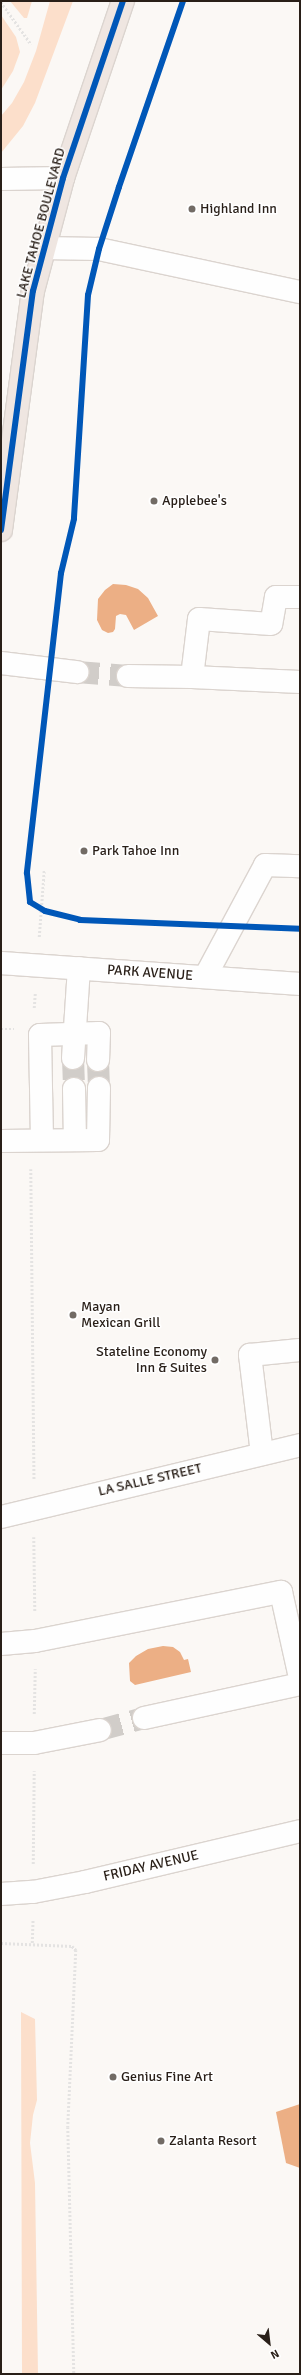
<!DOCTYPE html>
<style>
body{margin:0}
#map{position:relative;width:301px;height:2375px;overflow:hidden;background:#fbf8f5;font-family:Signika,sans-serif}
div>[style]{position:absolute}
.green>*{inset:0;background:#fcdfcb}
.water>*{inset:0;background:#ecaf85}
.minor-tunnel>*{height:22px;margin-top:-11px;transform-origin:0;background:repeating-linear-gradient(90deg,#d1cdc9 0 22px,transparent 0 33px)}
.path>*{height:2.5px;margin-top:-1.25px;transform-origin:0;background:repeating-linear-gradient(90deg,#e4e3e2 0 2px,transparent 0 4px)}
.roads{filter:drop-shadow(1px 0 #dbd4cf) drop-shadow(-1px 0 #dbd4cf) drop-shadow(0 1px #dbd4cf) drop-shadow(0 -1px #dbd4cf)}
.minor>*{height:22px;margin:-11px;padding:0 11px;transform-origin:11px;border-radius:11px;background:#fefefe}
.highway>*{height:22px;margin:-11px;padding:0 11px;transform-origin:11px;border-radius:11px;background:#efe6e1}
.cycleway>*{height:6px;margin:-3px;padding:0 3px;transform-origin:3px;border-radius:3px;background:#0057b8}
.dots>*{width:11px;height:11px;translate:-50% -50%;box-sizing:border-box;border:2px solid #fff;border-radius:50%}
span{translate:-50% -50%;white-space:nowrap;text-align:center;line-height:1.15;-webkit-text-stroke:3px #fff;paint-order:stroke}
.poi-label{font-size:14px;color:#291f18}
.left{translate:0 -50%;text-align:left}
.right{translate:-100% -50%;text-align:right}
.street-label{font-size:14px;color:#291f18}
.frame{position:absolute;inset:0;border:2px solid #291f18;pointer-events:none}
.north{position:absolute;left:249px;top:2323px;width:40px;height:40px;-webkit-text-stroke:3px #fff;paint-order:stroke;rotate:152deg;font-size:11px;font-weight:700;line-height:16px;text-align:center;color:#291f18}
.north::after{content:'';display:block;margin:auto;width:14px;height:18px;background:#291f18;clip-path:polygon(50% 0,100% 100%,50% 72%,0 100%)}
</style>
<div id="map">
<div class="green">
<i style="clip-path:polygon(10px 1px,32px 1px,27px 18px,24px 18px)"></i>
<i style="clip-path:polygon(50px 1px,73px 1px,35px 103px,23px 126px,1px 153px,1px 116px,12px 103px,24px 82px,36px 51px)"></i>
<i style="clip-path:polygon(1px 15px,16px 37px,20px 52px,13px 71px,1px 90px)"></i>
<i style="clip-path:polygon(21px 2012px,35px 2019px,37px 2100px,33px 2115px,30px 2143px,35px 2183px,38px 2374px,22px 2374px)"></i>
</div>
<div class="water">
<i style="clip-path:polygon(113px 584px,126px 585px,138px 589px,148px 598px,158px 616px,134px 630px,126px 615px,120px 614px,116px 616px,115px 629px,113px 632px,108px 633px,102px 630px,97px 620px,98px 599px,105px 590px)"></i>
<i style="clip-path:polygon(163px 1646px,173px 1647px,180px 1652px,184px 1660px,188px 1659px,191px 1672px,135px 1685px,130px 1681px,129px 1663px,136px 1656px,148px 1649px)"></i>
<i style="clip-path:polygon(300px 2104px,300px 2168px,286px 2163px,276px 2112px)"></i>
</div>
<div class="minor-tunnel">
<i style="left:77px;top:672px;width:51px;rotate:4.5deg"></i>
<i style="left:73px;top:1058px;width:31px;rotate:88deg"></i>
<i style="left:98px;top:1060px;width:28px;rotate:88deg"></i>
<i style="left:100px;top:1730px;width:46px;rotate:-15.3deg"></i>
</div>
<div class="path">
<i style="left:1px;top:2px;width:52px;rotate:54.5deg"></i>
<i style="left:39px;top:937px;width:67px;rotate:-85.7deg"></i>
<i style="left:34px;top:1008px;width:15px;rotate:-86deg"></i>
<i style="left:1px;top:1029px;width:13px"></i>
<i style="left:31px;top:1169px;width:311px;rotate:89.4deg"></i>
<i style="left:34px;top:1537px;width:75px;rotate:89.2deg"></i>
<i style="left:34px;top:1714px;width:45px;rotate:-88.7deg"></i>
<i style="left:33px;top:1864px;width:93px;rotate:-89.4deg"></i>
<i style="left:1px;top:1943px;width:71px;rotate:2.4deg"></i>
<i style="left:72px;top:1946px;width:6px;rotate:45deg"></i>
<i style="left:76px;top:1950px;width:177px;rotate:92.6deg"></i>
<i style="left:68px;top:2127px;width:247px;rotate:88.6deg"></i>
<i style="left:32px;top:1943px;width:24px;rotate:-88deg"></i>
</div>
<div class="roads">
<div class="minor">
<i style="left:1px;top:179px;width:62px;rotate:-0.9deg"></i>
<i style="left:43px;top:248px;width:56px;rotate:1deg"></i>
<i style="left:99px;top:249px;width:206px;rotate:12.1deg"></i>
<i style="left:300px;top:597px;width:24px;rotate:180deg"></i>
<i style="left:276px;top:597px;width:27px;rotate:100deg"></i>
<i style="left:271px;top:624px;width:72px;rotate:-176deg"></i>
<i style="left:199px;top:619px;width:58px;rotate:96.9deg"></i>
<i style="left:192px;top:677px;width:108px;rotate:2.7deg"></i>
<i style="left:1px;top:663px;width:77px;rotate:6.8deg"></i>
<i style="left:128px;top:676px;width:64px;rotate:0.9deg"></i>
<i style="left:1px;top:963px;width:300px;rotate:4deg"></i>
<i style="left:205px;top:977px;width:127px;rotate:-61.8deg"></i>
<i style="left:265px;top:865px;width:35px;rotate:2deg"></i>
<i style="left:73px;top:1058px;width:90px;rotate:-86.2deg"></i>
<i style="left:74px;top:1089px;width:51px;rotate:88.9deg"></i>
<i style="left:42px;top:1140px;width:105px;rotate:-91.1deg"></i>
<i style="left:40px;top:1035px;width:59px;rotate:-1.9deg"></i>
<i style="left:99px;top:1033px;width:27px;rotate:92deg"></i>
<i style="left:1px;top:1141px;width:97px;rotate:-0.6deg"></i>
<i style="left:98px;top:1140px;width:52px;rotate:-88.9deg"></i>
<i style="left:262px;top:1454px;width:100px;rotate:-96.9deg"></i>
<i style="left:250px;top:1355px;width:50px;rotate:-5.7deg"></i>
<i style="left:1px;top:1517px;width:308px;rotate:-13.5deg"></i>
<i style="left:1px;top:1644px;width:34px;rotate:-5deg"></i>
<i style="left:35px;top:1641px;width:251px;rotate:-11.3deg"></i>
<i style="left:281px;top:1592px;width:88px;rotate:77.5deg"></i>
<i style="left:144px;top:1718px;width:160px;rotate:-12.3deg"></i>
<i style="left:1px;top:1743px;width:33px"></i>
<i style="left:34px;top:1743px;width:67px;rotate:-11.1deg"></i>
<i style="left:1px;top:1894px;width:32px;rotate:-4deg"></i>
<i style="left:33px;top:1892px;width:53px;rotate:-10.9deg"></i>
<i style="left:85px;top:1882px;width:221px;rotate:-13.3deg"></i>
</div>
<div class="highway">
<i style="left:1px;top:530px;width:241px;rotate:-82.4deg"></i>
<i style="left:33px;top:291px;width:117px;rotate:-75.1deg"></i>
<i style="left:63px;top:178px;width:187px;rotate:-71.3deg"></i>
</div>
</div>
<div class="cycleway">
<i style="left:183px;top:1px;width:197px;rotate:109deg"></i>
<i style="left:119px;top:187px;width:65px;rotate:107.9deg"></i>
<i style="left:99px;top:249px;width:47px;rotate:103.4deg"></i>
<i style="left:88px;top:295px;width:224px;rotate:93.6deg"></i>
<i style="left:74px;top:519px;width:56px;rotate:103.5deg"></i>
<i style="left:61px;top:573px;width:302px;rotate:96.5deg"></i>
<i style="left:27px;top:873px;width:29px;rotate:84deg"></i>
<i style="left:30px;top:902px;width:17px;rotate:31deg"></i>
<i style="left:45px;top:911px;width:36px;rotate:14deg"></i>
<i style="left:80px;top:920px;width:220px;rotate:2.3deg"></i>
<i style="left:1px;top:530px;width:241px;rotate:-82.4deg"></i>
<i style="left:33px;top:291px;width:117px;rotate:-75.1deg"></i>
<i style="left:63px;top:178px;width:187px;rotate:-71.3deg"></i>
</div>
<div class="dots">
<i style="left:192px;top:209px;background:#726b65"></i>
<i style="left:154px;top:501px;background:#726b65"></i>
<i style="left:84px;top:851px;background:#726b65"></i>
<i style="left:73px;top:1315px;background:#726b65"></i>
<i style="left:215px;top:1360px;background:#726b65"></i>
<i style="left:113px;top:2077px;background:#726b65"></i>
<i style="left:161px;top:2141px;background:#726b65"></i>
</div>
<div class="poi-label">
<span class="left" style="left:200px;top:209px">Highland Inn</span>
<span class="left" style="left:162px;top:501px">Applebee's</span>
<span class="left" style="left:92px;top:851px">Park Tahoe Inn</span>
<span class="left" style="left:81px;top:1315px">Mayan<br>Mexican Grill</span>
<span class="right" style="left:207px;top:1360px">Stateline Economy<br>Inn &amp; Suites</span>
<span class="left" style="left:121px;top:2077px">Genius Fine Art</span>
<span class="left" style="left:169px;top:2141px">Zalanta Resort</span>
</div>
<div class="street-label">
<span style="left:41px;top:223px;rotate:-75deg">LAKE TAHOE BOULEVARD</span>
<span style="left:150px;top:973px;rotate:4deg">PARK AVENUE</span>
<span style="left:150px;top:1480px;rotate:-13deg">LA SALLE STREET</span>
<span style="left:151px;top:1866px;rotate:-13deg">FRIDAY AVENUE</span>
</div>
<div class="frame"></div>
<div class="north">N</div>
</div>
